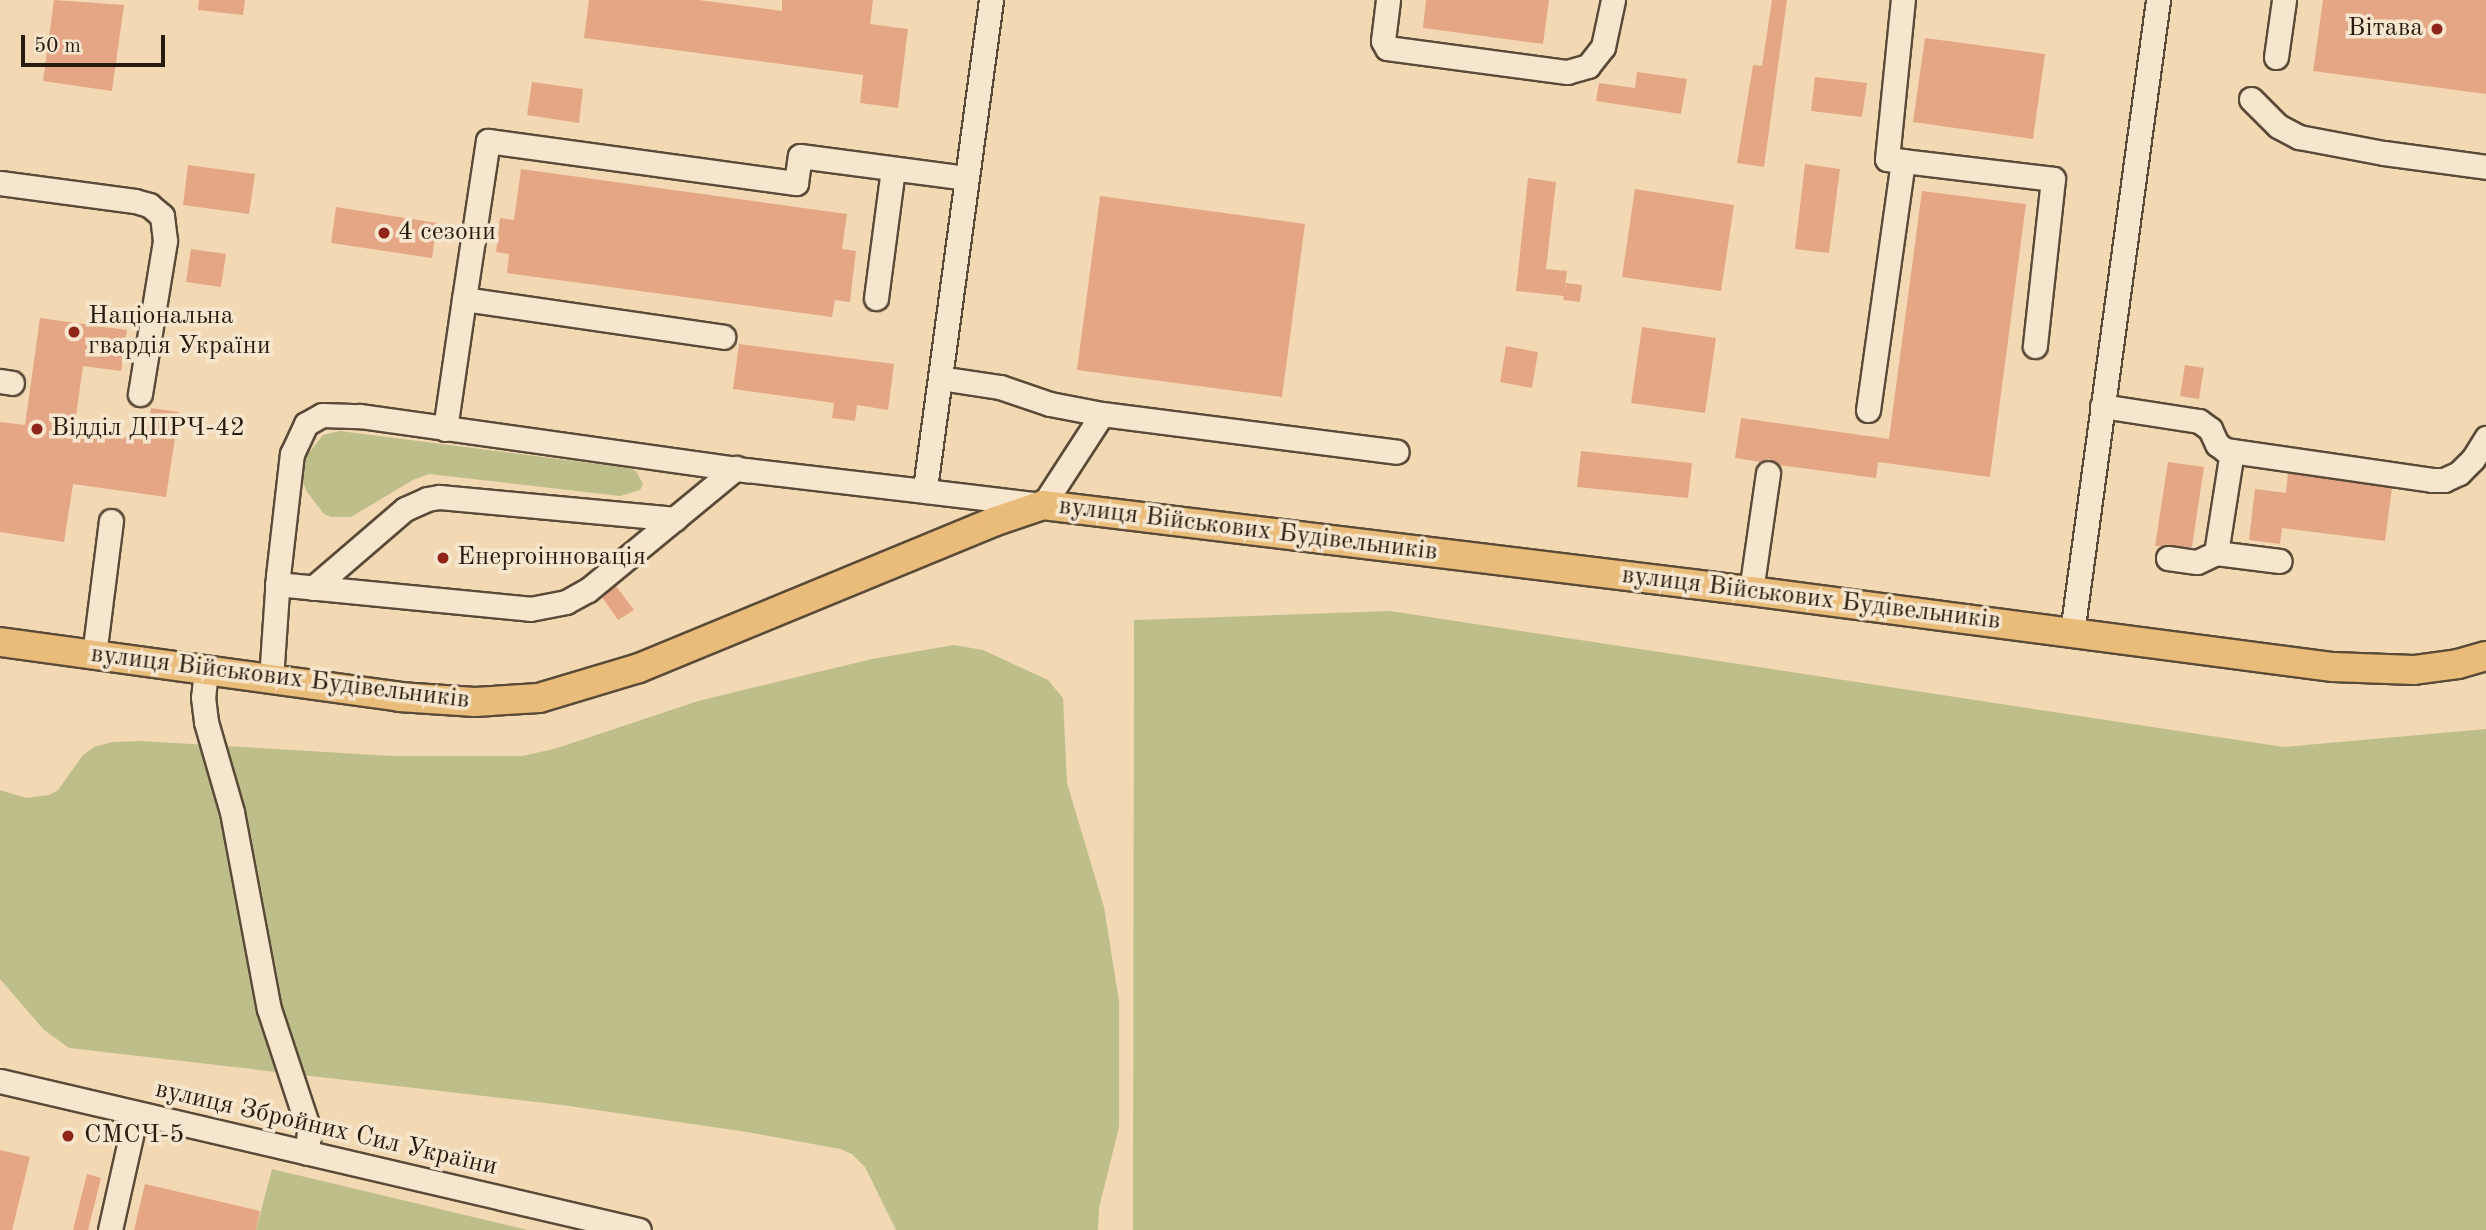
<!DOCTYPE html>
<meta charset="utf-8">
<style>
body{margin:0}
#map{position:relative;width:2486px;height:1230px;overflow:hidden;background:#f3d9b3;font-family:"Old Standard TT",serif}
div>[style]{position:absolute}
.green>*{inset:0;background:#bebe8a}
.building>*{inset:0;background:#e5a685}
.roads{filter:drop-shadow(2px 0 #5a4a38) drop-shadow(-2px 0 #5a4a38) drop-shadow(0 2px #5a4a38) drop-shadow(0 -2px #5a4a38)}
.minor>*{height:23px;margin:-11.5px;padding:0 11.5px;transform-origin:11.5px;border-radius:11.5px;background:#f7e6ce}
.major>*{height:28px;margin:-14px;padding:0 14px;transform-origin:14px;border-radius:14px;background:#eabc7a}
.dots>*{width:19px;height:19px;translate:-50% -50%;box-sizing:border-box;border:4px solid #f7e6ce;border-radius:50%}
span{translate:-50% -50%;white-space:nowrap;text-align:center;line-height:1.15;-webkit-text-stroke:7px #f7e6ce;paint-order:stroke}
.poi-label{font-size:26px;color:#271b0f}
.right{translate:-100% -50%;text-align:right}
.left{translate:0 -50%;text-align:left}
.street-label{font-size:26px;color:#271b0f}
.scale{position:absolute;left:21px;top:35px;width:144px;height:32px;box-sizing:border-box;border:4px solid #271b0f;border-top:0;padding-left:9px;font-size:21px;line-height:24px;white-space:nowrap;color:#271b0f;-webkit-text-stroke:5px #f7e6ce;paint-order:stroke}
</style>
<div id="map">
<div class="green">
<i style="clip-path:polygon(340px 431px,628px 468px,636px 471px,643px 484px,640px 490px,620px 496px,429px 474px,413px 480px,351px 517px,331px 517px,324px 514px,307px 492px,303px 482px,305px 458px,323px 435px)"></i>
<i style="clip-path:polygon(1390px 611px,2284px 747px,2486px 729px,2486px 1230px,1133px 1230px,1134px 620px)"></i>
<i style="clip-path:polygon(954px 645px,983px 650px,1048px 680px,1063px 698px,1067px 783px,1104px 907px,1119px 1001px,1119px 1127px,1099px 1208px,1098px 1230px,896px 1230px,865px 1167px,852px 1154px,840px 1149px,747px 1132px,562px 1105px,69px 1048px,44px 1030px,0 979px,0 790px,26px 798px,49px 795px,58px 790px,83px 755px,94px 747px,112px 742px,141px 741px,393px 756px,522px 756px,554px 749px,698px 701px,872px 659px)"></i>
<i style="clip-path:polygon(272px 1169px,528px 1230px,256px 1230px)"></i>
</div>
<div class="building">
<i style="clip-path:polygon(54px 0,124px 5px,112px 91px,43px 81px)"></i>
<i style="clip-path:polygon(199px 0,245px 0,243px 15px,198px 10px)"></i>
<i style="clip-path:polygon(589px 0,699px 0,782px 11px,782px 0,873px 0,870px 24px,908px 29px,898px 108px,860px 103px,863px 75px,584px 38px)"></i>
<i style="clip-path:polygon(1426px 0,1549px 0,1543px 44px,1423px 28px)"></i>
<i style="clip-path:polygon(1772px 0,1787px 0,1764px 167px,1737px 163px,1753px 65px,1762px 66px)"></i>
<i style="clip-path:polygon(2323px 0,2486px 0,2486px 94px,2313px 71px)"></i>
<i style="clip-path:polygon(1925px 38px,2045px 54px,2033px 139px,1913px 122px)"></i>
<i style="clip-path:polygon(1637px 72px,1687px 79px,1681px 114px,1596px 101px,1599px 83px,1635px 88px)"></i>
<i style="clip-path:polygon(1815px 77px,1867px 83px,1862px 117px,1811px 111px)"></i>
<i style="clip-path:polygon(532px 82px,583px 89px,579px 123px,527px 115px)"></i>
<i style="clip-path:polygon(1805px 164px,1840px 169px,1829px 253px,1795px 249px)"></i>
<i style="clip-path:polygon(188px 165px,255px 174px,249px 214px,183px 205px)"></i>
<i style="clip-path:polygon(521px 169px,847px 214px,842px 249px,856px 251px,850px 302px,835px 300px,832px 317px,507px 273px,509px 254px,496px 252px,500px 218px,514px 220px)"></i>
<i style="clip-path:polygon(1528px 178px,1556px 182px,1546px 269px,1567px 271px,1564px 294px,1566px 283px,1582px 285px,1580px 302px,1563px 300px,1564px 296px,1516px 291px)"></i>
<i style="clip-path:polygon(1635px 189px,1734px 205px,1721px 291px,1622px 277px)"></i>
<i style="clip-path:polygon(1922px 191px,2026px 204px,1990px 477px,1878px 462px,1876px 478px,1779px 465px,1769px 459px,1760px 462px,1735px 458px,1741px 418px,1889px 439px)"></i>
<i style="clip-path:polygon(1100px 196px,1305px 224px,1282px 397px,1077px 370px)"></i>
<i style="clip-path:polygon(336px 207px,437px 223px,432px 258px,331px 243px)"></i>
<i style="clip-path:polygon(191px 249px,226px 254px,221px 287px,186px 282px)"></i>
<i style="clip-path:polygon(40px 318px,127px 330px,121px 371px,83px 366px,74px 430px,146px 440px,151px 408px,179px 412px,166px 497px,73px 484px,64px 542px,0 532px,0 422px,25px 425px)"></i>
<i style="clip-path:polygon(1642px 327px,1716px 338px,1705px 413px,1631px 403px)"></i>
<i style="clip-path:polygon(185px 335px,210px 338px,208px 353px,183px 349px)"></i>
<i style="clip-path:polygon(739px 344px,894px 364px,888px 410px,857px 405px,855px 421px,832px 418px,834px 403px,733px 389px)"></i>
<i style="clip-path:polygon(1506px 346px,1538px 352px,1532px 388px,1500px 382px)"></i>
<i style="clip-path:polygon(2185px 365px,2204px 368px,2199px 399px,2180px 396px)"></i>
<i style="clip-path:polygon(1581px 451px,1692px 463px,1688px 498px,1577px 487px)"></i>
<i style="clip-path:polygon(2168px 462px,2204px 467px,2192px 547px,2155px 546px)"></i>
<i style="clip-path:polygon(2288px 473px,2392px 488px,2385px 541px,2282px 528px,2280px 544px,2249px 540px,2255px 489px,2286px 493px)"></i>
<i style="clip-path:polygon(616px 586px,634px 610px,618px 620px,602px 597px)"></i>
<i style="clip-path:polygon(0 1150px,30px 1157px,12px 1230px,0 1230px)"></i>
<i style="clip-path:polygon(87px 1174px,101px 1178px,88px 1230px,73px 1230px)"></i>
<i style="clip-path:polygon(145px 1184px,260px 1211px,256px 1230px,134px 1230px)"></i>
</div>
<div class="roads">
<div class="minor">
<i style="left:991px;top:0;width:495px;rotate:97.7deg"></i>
<i style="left:925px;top:491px;width:119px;rotate:6.8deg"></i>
<i style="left:1043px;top:505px;width:108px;rotate:-57deg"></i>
<i style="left:1102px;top:414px;width:297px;rotate:7.3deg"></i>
<i style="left:1388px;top:0;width:41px;rotate:97deg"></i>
<i style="left:1383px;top:41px;width:8px;rotate:60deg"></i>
<i style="left:1387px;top:48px;width:182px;rotate:7.6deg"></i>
<i style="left:1567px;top:72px;width:22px;rotate:-16deg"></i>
<i style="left:1588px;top:66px;width:24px;rotate:-52deg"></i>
<i style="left:1603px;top:47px;width:48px;rotate:-78deg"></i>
<i style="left:2276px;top:57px;width:58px;rotate:-82deg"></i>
<i style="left:2251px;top:99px;width:38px;rotate:45deg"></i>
<i style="left:2278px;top:126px;width:24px;rotate:28deg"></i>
<i style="left:2299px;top:137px;width:86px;rotate:10.7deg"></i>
<i style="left:2384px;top:153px;width:103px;rotate:7.8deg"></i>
<i style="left:1903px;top:161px;width:151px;rotate:6.8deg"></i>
<i style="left:2053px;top:179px;width:168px;rotate:96.2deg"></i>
<i style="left:0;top:183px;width:136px;rotate:7.6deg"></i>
<i style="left:135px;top:201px;width:15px;rotate:16deg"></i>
<i style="left:149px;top:205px;width:17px;rotate:40deg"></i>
<i style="left:162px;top:216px;width:25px;rotate:83deg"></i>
<i style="left:165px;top:241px;width:155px;rotate:99.3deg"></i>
<i style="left:876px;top:298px;width:130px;rotate:-82.5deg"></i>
<i style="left:464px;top:299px;width:160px;rotate:-81.4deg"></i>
<i style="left:488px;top:141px;width:311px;rotate:7.8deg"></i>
<i style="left:796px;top:183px;width:27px;rotate:-82deg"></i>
<i style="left:800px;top:156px;width:167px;rotate:7.5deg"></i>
<i style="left:940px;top:378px;width:61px;rotate:8.5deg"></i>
<i style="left:1000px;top:387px;width:53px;rotate:18.8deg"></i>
<i style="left:1050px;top:404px;width:53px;rotate:10.9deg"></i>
<i style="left:0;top:381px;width:12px;rotate:9deg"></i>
<i style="left:2102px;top:406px;width:98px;rotate:8.8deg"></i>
<i style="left:2199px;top:421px;width:14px;rotate:36deg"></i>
<i style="left:2210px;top:429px;width:17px;rotate:65deg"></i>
<i style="left:2217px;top:444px;width:10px;rotate:37deg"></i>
<i style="left:2225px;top:450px;width:209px;rotate:8.2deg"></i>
<i style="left:2432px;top:480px;width:12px"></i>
<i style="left:2444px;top:480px;width:17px;rotate:-25deg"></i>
<i style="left:2459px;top:473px;width:20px;rotate:-45deg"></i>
<i style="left:2473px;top:459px;width:25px;rotate:-58deg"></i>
<i style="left:1868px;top:410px;width:251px;rotate:-82deg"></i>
<i style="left:1903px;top:161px;width:16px;rotate:-173deg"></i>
<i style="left:1887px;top:159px;width:160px;rotate:-84.3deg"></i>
<i style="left:445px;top:429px;width:131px;rotate:-81.7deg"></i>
<i style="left:464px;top:299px;width:262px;rotate:8.3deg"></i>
<i style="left:2232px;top:451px;width:103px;rotate:98.9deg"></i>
<i style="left:2216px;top:553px;width:64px;rotate:7.2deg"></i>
<i style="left:2168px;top:558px;width:29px;rotate:8deg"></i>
<i style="left:2197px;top:562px;width:21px;rotate:-25deg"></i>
<i style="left:277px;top:584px;width:254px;rotate:5.6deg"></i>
<i style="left:530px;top:609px;width:37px;rotate:-11deg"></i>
<i style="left:566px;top:602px;width:25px;rotate:-29deg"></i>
<i style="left:588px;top:590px;width:192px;rotate:-39.5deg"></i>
<i style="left:313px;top:588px;width:121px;rotate:-40.7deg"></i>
<i style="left:405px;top:509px;width:24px;rotate:-24deg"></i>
<i style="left:427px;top:499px;width:13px;rotate:-9deg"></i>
<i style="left:440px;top:497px;width:236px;rotate:5.3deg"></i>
<i style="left:1751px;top:591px;width:119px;rotate:-81.8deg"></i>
<i style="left:2072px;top:633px;width:639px;rotate:-82.26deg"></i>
<i style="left:94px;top:655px;width:135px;rotate:-82.8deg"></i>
<i style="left:206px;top:670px;width:27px;rotate:96deg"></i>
<i style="left:203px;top:697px;width:25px;rotate:83deg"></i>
<i style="left:206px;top:722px;width:94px;rotate:73.9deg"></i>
<i style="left:232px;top:812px;width:200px;rotate:79.4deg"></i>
<i style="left:269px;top:1009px;width:127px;rotate:71.7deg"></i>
<i style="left:309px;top:1130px;width:23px;rotate:95deg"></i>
<i style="left:271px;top:679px;width:103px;rotate:-86.1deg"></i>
<i style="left:278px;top:576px;width:123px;rotate:-83.5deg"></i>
<i style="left:292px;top:454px;width:33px;rotate:-65deg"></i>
<i style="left:306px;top:424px;width:18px;rotate:-29deg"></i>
<i style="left:322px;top:415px;width:38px;rotate:2deg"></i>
<i style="left:360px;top:416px;width:390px;rotate:8deg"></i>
<i style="left:746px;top:470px;width:180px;rotate:6.7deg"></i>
<i style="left:0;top:1081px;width:656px;rotate:13.13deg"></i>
<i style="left:110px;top:1230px;width:119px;rotate:-77.4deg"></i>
</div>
<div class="major">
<i style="left:0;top:642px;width:403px;rotate:7.8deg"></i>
<i style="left:399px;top:697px;width:76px;rotate:3.8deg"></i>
<i style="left:475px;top:702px;width:64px;rotate:-3.6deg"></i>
<i style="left:539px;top:698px;width:104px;rotate:-16.7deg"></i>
<i style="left:639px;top:668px;width:383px;rotate:-22.4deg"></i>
<i style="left:993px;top:522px;width:53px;rotate:-18.8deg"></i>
<i style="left:1043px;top:505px;width:713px;rotate:6.93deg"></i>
<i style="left:1751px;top:591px;width:587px;rotate:7.44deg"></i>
<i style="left:2333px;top:667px;width:81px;rotate:2.1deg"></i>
<i style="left:2414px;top:670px;width:44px;rotate:-7.8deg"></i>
<i style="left:2458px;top:664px;width:29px;rotate:-16deg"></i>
</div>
</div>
<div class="dots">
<i style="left:2437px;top:29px;background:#8f2418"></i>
<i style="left:384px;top:233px;background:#8f2418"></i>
<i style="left:74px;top:332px;background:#8f2418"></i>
<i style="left:37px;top:429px;background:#8f2418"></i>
<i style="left:443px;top:558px;background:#8f2418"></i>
<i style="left:68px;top:1136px;background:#8f2418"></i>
</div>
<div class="poi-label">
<span class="right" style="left:2423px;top:29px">Вітава</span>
<span class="left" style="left:398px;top:233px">4 сезони</span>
<span class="left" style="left:88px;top:332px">Національна<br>гвардія України</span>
<span class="left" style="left:51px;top:429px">Відділ ДПРЧ-42</span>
<span class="left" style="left:457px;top:558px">Енергоінновація</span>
<span class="left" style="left:84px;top:1136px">СМСЧ-5</span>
</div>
<div class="street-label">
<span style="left:1248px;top:530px;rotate:7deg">вулиця Військових Будівельників</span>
<span style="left:1811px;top:599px;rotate:7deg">вулиця Військових Будівельників</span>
<span style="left:280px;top:678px;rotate:7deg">вулиця Військових Будівельників</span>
<span style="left:326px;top:1129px;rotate:13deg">вулиця Збройних Сил України</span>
</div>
<div class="scale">50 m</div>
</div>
